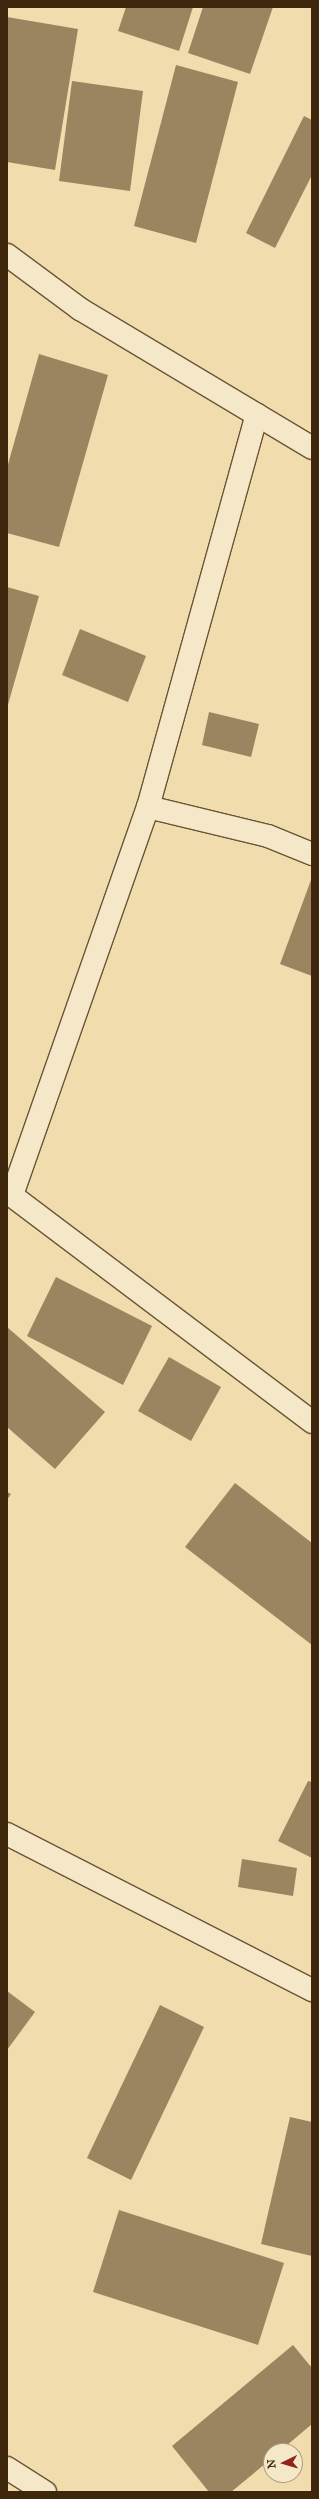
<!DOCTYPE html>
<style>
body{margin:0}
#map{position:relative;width:319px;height:2499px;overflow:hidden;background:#f0dcac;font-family:"IM FELL Great Primer",serif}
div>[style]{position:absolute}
.building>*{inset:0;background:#9b8560}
.roads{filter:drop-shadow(1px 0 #6a5435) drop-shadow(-1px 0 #6a5435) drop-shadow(0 1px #6a5435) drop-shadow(0 -1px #6a5435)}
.minor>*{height:22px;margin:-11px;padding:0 11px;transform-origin:11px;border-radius:11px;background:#f5e8c9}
.tertiary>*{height:22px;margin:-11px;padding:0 11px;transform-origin:11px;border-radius:11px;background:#f5e8c9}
span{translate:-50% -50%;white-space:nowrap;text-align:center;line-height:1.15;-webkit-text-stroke:3px #f5e8c9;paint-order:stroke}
.frame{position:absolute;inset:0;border:8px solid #3e270d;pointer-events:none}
.north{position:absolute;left:263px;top:2443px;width:40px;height:40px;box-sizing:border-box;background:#f5e8c9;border:1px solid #ac9b7e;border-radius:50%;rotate:265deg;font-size:11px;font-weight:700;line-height:16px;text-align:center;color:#3e270d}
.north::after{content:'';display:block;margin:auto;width:14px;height:18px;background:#8f2418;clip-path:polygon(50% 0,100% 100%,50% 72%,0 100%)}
</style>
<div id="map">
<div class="building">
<i style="clip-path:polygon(126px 7px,193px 7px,179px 51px,118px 31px)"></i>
<i style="clip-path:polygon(203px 7px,273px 7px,250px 74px,188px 53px)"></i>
<i style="clip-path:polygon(7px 17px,78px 29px,55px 170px,7px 162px)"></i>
<i style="clip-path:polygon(176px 65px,238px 82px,196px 243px,134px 226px)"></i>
<i style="clip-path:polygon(72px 81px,143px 91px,130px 191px,59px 181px)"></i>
<i style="clip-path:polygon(304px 116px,312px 120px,312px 175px,275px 248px,246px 233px)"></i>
<i style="clip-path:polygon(39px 354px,108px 375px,59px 547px,7px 533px,7px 468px)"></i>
<i style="clip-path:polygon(7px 587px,39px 596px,7px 708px)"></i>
<i style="clip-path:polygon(80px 629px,146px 656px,128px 702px,62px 675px)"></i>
<i style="clip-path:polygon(209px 712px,259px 724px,251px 757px,202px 745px)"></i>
<i style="clip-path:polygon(311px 880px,312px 881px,312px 976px,280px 964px)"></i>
<i style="clip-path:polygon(56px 1277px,152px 1326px,123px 1385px,27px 1336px)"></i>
<i style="clip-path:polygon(7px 1327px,105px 1412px,55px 1469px,7px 1427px)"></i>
<i style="clip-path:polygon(169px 1357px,221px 1387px,191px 1441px,138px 1411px)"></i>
<i style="clip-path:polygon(235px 1483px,312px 1543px,312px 1645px,185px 1547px)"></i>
<i style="clip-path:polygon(7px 1492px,11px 1494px,7px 1500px)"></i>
<i style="clip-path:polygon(308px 1781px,312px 1782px,312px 1858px,278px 1841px)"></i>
<i style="clip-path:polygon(242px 1859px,297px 1868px,293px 1896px,238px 1887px)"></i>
<i style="clip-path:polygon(7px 1991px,35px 2012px,7px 2050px)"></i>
<i style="clip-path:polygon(160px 2005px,204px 2027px,131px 2180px,87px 2158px)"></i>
<i style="clip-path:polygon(290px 2117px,312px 2122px,312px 2256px,261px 2244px)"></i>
<i style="clip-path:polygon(119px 2210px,284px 2263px,258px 2345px,93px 2292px)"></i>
<i style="clip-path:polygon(293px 2345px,312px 2368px,312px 2424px,280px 2451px,271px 2451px,271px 2459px,231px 2492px,209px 2492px,172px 2446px)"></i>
</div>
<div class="roads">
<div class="minor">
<i style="left:7px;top:255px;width:91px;rotate:36.5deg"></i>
<i style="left:80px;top:309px;width:270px;rotate:30.9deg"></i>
<i style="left:148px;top:807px;width:123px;rotate:13.6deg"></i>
<i style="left:268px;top:836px;width:48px;rotate:22.2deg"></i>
<i style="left:7px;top:1192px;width:382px;rotate:37deg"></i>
<i style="left:12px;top:1195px;width:411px;rotate:-70.7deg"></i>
<i style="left:148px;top:807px;width:407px;rotate:-74.5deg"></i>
<i style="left:7px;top:2468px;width:45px;rotate:32.3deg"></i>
</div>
<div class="tertiary">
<i style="left:7px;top:1834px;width:343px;rotate:27.1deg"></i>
</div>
</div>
<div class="frame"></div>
<div class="north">N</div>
</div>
